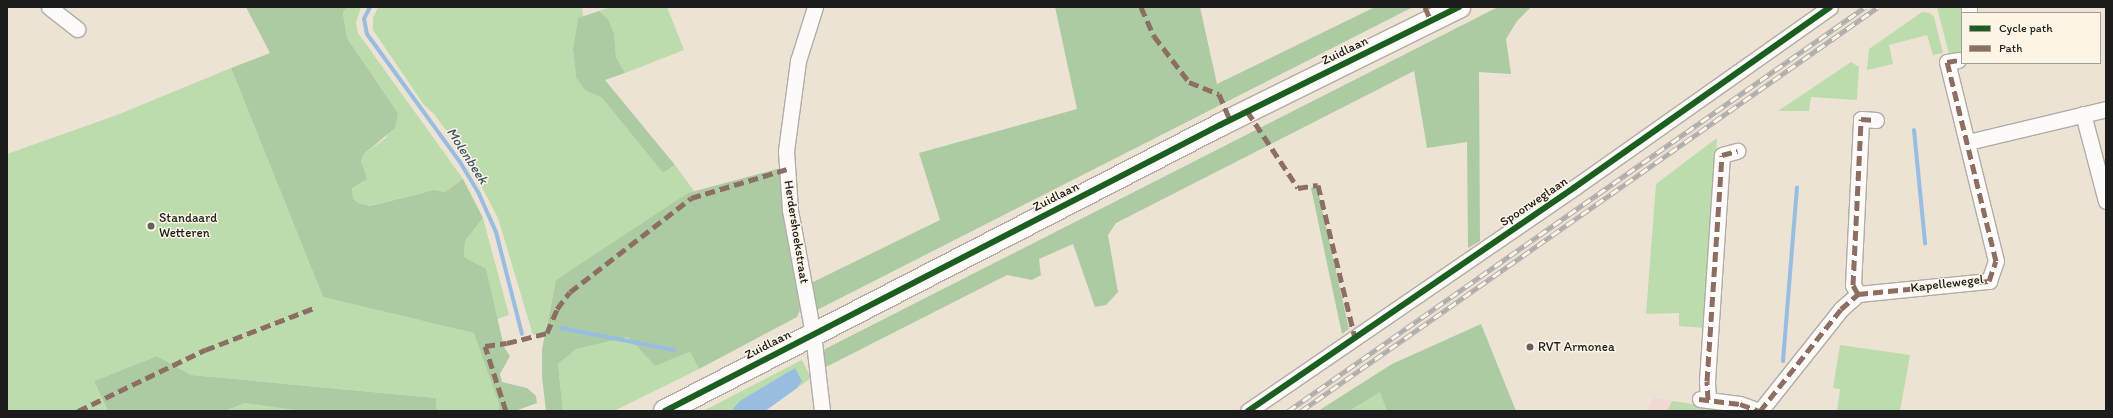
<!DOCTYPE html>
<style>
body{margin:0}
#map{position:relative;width:2113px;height:418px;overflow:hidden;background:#ece3d5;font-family:Itim,sans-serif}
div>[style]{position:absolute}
.built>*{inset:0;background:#f2d8d3}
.green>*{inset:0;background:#bcdcad}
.forest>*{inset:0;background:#accba2}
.water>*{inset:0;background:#99bde0}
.stream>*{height:4px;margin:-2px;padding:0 2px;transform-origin:2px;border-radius:2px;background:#99bde0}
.roads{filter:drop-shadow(1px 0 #b2aca4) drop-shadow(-1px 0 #b2aca4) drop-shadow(0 1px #b2aca4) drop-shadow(0 -1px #b2aca4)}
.street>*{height:15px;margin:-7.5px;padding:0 7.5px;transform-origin:7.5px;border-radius:7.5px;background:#fcfbf9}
.secondary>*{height:22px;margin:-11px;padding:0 11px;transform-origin:11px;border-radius:11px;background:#fcfbf9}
.rail>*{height:4.5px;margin-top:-2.25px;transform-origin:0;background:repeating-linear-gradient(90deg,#fcf5e5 0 9px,#afadab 0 18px);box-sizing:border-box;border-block:1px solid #afadab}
.quiet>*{height:5px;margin-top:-2.5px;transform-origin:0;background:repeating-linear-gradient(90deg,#8d6e63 0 10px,transparent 0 15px)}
.cycleway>*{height:6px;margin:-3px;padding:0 3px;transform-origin:3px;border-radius:3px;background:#1b5e20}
.dots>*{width:11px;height:11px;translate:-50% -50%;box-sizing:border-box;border:2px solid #fcf5e5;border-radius:50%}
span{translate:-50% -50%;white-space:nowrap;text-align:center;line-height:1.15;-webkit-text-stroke:3px #fcf5e5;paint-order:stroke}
.street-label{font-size:13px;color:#1c1c1c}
.poi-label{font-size:13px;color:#1c1c1c}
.left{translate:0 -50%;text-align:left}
.water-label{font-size:14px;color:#40566c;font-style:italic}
.frame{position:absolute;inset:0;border:8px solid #1c1c1c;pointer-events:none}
.legend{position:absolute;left:1961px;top:12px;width:140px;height:52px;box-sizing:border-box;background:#fcf5e5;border:1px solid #a29e95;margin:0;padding:5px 7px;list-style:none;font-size:12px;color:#1c1c1c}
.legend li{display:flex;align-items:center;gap:8px;height:20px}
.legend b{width:20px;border:1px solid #a29e95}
</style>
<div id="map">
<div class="built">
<i style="clip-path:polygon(1654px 398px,1738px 411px,1646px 411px)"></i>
</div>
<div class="green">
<i style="clip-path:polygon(347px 7px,361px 7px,356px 23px,358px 33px,463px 179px,445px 192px,434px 190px,369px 206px,358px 203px,353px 198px,352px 188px,364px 174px,361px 161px,364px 154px,386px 138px,398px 113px,347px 38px,343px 13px)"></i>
<i style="clip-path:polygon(378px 7px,582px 7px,583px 17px,578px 18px,573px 49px,576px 77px,586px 90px,602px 98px,663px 173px,675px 165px,694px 191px,556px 280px,545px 332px,533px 335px,498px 218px,466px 157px,434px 114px,424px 105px,373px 30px,373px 18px)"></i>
<i style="clip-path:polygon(611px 7px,667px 7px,684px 50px,625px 73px,616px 57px,614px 33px,608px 19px,599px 11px)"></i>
<i style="clip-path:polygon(1937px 7px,1968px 7px,1962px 13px,1962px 53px,1949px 54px)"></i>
<i style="clip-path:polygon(1922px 12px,1930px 13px,1934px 17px,1943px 53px,1933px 55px,1927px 35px,1889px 45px,1893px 64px,1867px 70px,1869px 49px)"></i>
<i style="clip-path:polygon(1851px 62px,1859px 67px,1857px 100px,1811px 97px,1809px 111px,1778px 111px)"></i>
<i style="clip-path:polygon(231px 68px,323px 297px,475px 333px,499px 404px,499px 411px,437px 411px,436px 398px,191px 375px,157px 356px,94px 381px,108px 411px,7px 411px,7px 154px,117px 115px)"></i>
<i style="clip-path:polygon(1717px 138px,1706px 328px,1679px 326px,1679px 313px,1646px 314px,1656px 184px)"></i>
<i style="clip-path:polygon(483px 218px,509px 315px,497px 319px,486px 270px,464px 257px,465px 241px)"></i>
<i style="clip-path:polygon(628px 337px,655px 366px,690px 352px,699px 369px,614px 411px,563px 411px,558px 364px,575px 349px)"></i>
<i style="clip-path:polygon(1840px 345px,1910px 355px,1900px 411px,1837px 411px,1840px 389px,1833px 388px)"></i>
<i style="clip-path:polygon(802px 360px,811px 378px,765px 411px,703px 411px)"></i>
<i style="clip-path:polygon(1381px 391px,1387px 411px,1349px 411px)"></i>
<i style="clip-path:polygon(1672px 401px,1738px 411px,1667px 411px)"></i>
<i style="clip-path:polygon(245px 403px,303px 410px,303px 411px,225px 411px)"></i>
</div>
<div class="forest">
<i style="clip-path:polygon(246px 7px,347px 7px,343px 13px,347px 38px,398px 113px,395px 128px,364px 154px,361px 161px,367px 179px,352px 188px,353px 198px,358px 203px,370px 206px,434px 190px,445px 192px,463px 179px,483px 218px,465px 241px,464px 257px,486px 269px,504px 347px,510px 356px,500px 374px,502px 382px,527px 388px,536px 396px,537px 403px,515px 411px,499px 411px,499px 404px,474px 333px,323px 297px,231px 68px,270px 53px)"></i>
<i style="clip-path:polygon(1055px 7px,1200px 7px,1217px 84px,1375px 7px,1413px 7px,815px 311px,809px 284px,940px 220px,919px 153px,1077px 109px)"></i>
<i style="clip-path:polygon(1498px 7px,1531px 7px,1517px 21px,1506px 39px,1511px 74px,1479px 72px,1480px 241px,1468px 248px,1467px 142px,1427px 148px,1414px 71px,1116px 223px,1108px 235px,1118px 292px,1106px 305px,1095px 307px,1073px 244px,1039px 259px,1041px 275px,1032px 280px,1007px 275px,822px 369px,822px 354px,825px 349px)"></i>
<i style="clip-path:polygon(599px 11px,608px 19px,614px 33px,616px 57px,625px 73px,605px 80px,675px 165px,663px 173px,602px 98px,585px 90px,576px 77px,573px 49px,578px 18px)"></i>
<i style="clip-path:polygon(781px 168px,785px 216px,800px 310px,797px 317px,699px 369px,690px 352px,655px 366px,628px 337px,576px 349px,558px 364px,563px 411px,546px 411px,542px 377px,542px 349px,556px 280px,688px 193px)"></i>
<i style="clip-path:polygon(1317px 186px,1349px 329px,1342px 334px,1311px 188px)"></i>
<i style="clip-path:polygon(1481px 324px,1516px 411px,1387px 411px,1380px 392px,1349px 411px,1318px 411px,1392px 364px)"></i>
<i style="clip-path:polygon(157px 356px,191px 375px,436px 398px,437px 411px,303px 411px,245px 403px,225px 411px,108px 411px,94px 381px)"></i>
</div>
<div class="water">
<i style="clip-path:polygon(795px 368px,802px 381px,797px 388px,765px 411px,731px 411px,740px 401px)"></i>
</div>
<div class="stream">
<i style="left:370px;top:7px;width:13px;rotate:117deg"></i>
<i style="left:364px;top:19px;width:15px;rotate:79deg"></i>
<i style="left:367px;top:34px;width:158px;rotate:54deg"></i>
<i style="left:460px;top:162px;width:37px;rotate:59deg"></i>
<i style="left:479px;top:194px;width:42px;rotate:65.9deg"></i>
<i style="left:496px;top:232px;width:105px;rotate:75.7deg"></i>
<i style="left:1914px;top:130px;width:114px;rotate:84.4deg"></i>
<i style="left:561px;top:328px;width:115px;rotate:11deg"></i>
<i style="left:1783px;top:361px;width:174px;rotate:-85.4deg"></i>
</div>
<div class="roads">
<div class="street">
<i style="left:49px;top:7px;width:36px;rotate:38deg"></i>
<i style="left:815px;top:7px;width:57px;rotate:107.5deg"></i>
<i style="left:798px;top:61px;width:91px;rotate:97.6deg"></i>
<i style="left:786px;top:151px;width:59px;rotate:86.1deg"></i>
<i style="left:790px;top:210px;width:126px;rotate:79.5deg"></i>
<i style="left:813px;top:334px;width:78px;rotate:83.3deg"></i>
<i style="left:1969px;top:13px;width:6px;rotate:-90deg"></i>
<i style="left:2083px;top:114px;width:90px;rotate:75.2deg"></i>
<i style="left:1968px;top:142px;width:142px;rotate:-13.4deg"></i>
<i style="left:1858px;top:294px;width:10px;rotate:-119deg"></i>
<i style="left:1853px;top:285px;width:166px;rotate:-87.2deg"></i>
<i style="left:1861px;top:119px;width:15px;rotate:4deg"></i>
<i style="left:1700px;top:399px;width:40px;rotate:7.1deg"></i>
<i style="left:1740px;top:404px;width:20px;rotate:20deg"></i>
<i style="left:1708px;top:400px;width:19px;rotate:-93deg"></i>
<i style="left:1707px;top:381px;width:226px;rotate:-86.2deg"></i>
<i style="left:1722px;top:155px;width:16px;rotate:-15deg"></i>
<i style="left:1248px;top:411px;width:396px;rotate:-34.4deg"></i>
<i style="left:1575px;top:187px;width:312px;rotate:-35.2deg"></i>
<i style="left:1760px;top:411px;width:130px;rotate:-51.5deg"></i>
<i style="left:1841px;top:309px;width:23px;rotate:-41deg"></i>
<i style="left:1858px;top:294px;width:132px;rotate:-5.7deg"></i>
<i style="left:1989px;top:281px;width:21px;rotate:-71deg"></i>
<i style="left:1996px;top:261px;width:205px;rotate:-103.8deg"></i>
<i style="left:1947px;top:62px;width:11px;rotate:-10deg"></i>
</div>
<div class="secondary">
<i style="left:665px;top:411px;width:624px;rotate:-27.26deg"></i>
<i style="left:1220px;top:125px;width:267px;rotate:-26.3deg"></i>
</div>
</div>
<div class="rail">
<i style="left:1288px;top:411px;width:704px;rotate:-35deg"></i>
<i style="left:1301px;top:411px;width:704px;rotate:-35deg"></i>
</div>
<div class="quiet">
<i style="left:1141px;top:7px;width:32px;rotate:66deg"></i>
<i style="left:1154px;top:36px;width:58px;rotate:52.7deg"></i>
<i style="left:1189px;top:82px;width:32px;rotate:22deg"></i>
<i style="left:1219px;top:94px;width:28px;rotate:67deg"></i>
<i style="left:1425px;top:7px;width:15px;rotate:67deg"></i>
<i style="left:1247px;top:111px;width:92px;rotate:56.5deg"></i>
<i style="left:1298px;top:188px;width:20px;rotate:-9deg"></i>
<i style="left:1318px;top:185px;width:157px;rotate:76.4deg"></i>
<i style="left:1858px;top:294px;width:10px;rotate:-119deg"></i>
<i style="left:1853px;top:285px;width:166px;rotate:-87.2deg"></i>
<i style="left:1861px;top:119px;width:15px;rotate:4deg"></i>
<i style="left:1699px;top:399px;width:41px;rotate:7deg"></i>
<i style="left:1740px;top:404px;width:20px;rotate:20deg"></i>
<i style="left:1708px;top:400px;width:19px;rotate:-93deg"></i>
<i style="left:1707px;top:381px;width:226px;rotate:-86.2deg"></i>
<i style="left:1722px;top:155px;width:16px;rotate:-15deg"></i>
<i style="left:78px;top:411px;width:141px;rotate:-25.7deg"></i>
<i style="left:205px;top:350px;width:117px;rotate:-21.1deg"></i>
<i style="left:506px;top:411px;width:68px;rotate:-107.9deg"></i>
<i style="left:485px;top:346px;width:22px;rotate:-8deg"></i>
<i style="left:507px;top:343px;width:41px;rotate:-14deg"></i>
<i style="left:547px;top:333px;width:26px;rotate:-67deg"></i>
<i style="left:557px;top:309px;width:21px;rotate:-53deg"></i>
<i style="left:570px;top:292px;width:153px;rotate:-37.8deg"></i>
<i style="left:691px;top:198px;width:100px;rotate:-16.8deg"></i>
<i style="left:1760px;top:411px;width:130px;rotate:-51.5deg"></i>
<i style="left:1841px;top:309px;width:23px;rotate:-41deg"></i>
<i style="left:1858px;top:294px;width:132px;rotate:-5.7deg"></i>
<i style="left:1989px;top:281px;width:21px;rotate:-71deg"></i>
<i style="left:1996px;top:261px;width:205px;rotate:-103.8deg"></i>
<i style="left:1947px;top:62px;width:11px;rotate:-10deg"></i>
</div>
<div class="cycleway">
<i style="left:665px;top:411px;width:624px;rotate:-27.26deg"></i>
<i style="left:1220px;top:125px;width:267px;rotate:-26.3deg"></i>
<i style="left:1248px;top:411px;width:396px;rotate:-34.4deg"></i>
<i style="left:1575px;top:187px;width:312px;rotate:-35.2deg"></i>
</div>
<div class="dots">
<i style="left:151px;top:226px;background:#65625d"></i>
<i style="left:1530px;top:347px;background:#65625d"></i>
</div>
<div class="street-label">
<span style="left:1345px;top:51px;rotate:-26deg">Zuidlaan</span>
<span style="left:1056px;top:197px;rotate:-27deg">Zuidlaan</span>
<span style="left:1534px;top:202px;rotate:-34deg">Spoorweglaan</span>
<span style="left:796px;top:232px;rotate:81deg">Herdershoekstraat</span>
<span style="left:1947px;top:284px;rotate:-7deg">Kapellewegel</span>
<span style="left:768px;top:345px;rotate:-27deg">Zuidlaan</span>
</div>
<div class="poi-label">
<span class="left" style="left:159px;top:226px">Standaard<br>Wetteren</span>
<span class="left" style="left:1538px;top:347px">RVT Armonea</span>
</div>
<div class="water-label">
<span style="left:467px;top:156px;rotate:57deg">Molenbeek</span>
</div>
<div class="frame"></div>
<ul class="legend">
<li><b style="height:5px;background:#1b5e20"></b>Cycle path</li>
<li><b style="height:5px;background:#8d6e63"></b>Path</li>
</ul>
</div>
